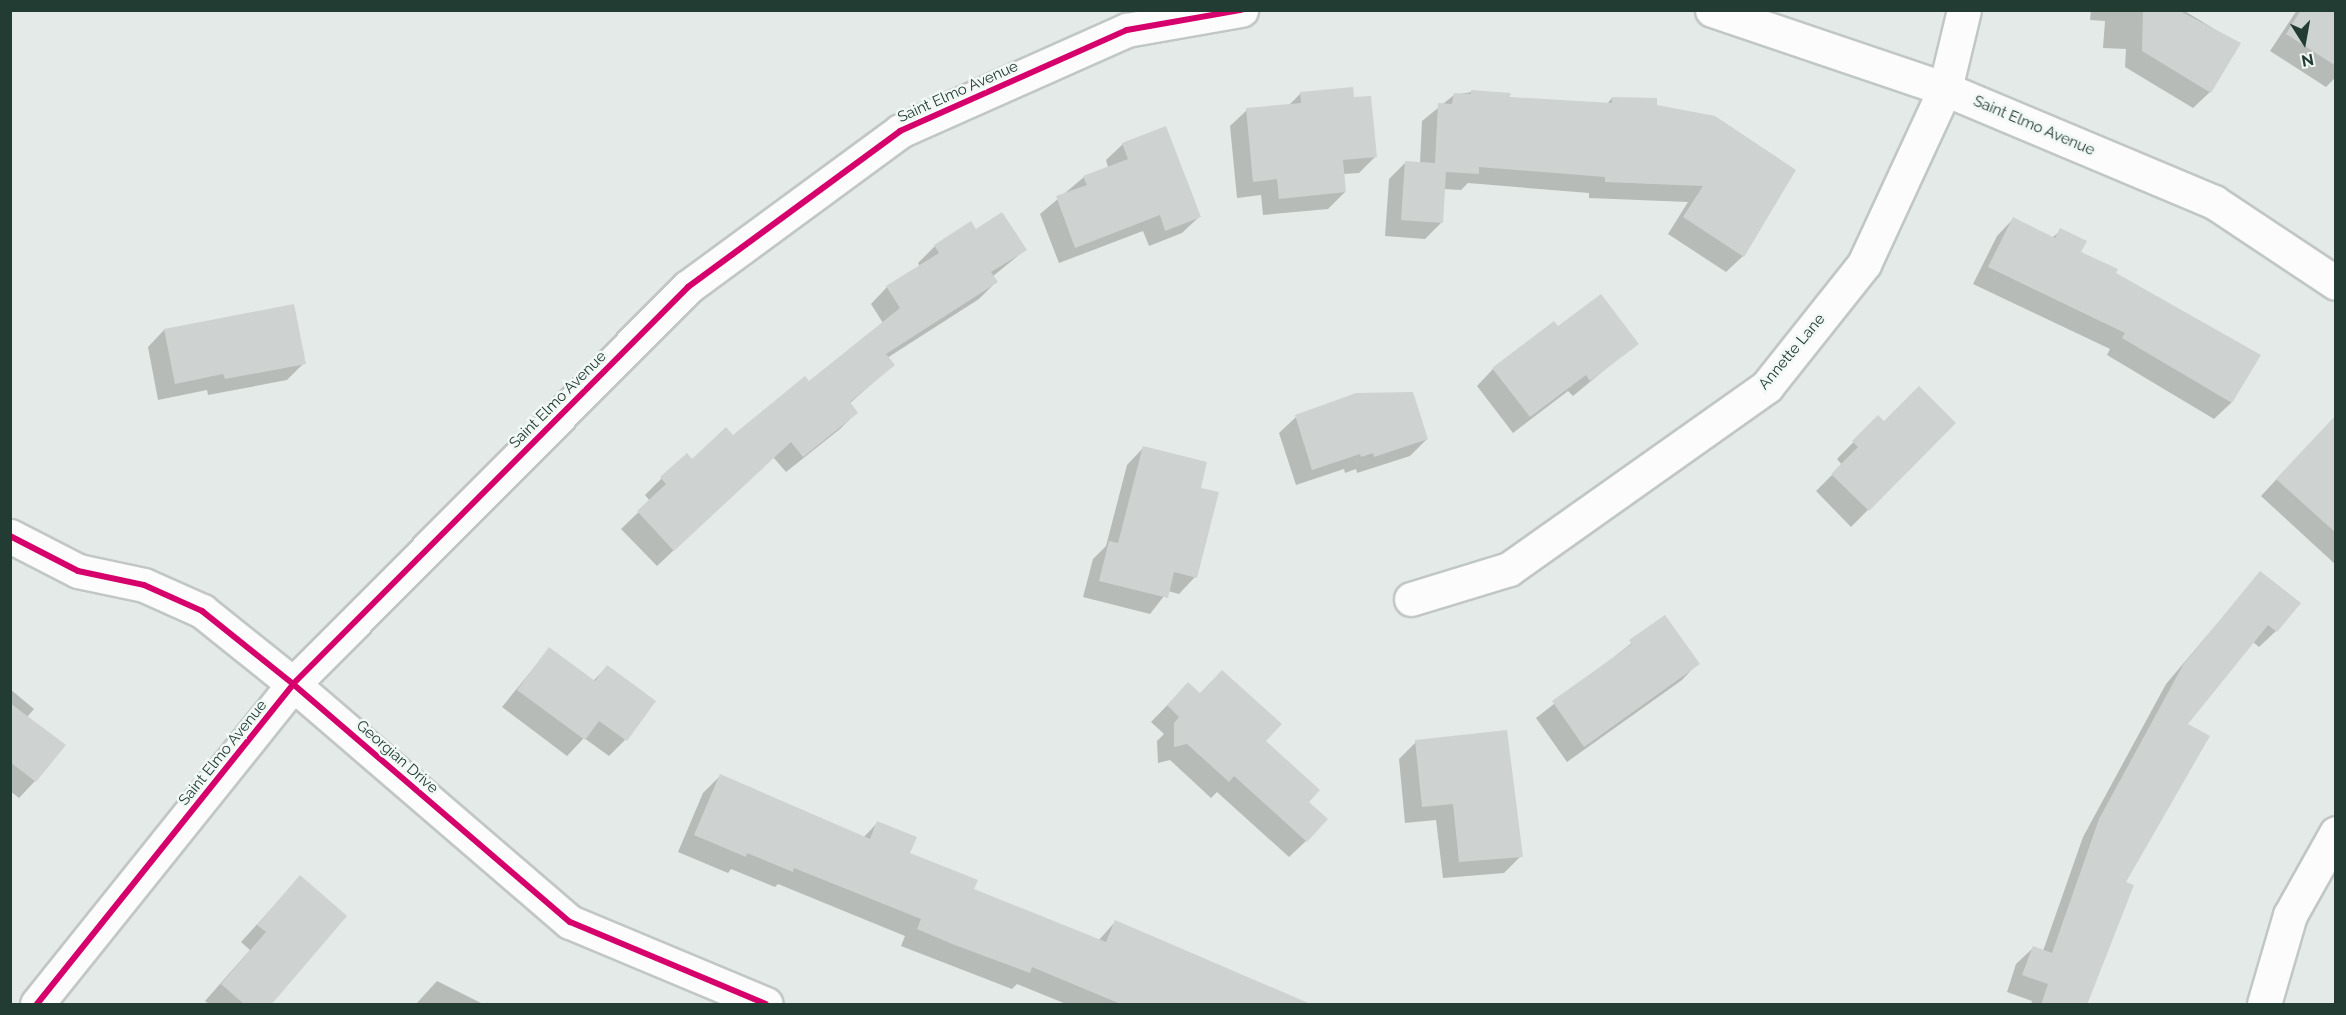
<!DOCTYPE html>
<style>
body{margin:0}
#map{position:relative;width:2346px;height:1015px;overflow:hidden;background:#e4eae7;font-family:Raleway,sans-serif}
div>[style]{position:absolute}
.shadow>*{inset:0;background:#0003}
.building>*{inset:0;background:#ced3d1}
.roads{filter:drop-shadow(2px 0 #c1c7c4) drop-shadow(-2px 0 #c1c7c4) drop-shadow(0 2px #c1c7c4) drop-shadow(0 -2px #c1c7c4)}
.minor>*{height:33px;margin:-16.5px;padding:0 16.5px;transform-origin:16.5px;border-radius:16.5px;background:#fbfcfb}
.cycleway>*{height:6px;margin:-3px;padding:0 3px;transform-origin:3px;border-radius:3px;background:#d6006c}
span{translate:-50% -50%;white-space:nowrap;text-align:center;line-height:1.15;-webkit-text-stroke:5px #f2f8f5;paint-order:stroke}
.street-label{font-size:15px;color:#223c33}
.frame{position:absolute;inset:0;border:12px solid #223c33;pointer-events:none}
.north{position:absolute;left:2274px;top:12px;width:60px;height:60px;-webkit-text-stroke:4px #f2f8f5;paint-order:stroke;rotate:169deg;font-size:16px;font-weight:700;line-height:24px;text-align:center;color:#223c33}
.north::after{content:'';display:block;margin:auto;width:21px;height:27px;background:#223c33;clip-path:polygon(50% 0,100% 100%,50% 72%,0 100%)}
</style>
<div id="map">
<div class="shadow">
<i style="clip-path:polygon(2091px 10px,2183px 10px,2239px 44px,2210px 92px,2193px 108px,2125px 67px,2126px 49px,2103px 48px,2105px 21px,2090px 20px)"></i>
<i style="clip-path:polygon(2297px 10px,2336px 10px,2336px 77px,2326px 87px,2270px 51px)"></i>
<i style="clip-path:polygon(1472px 92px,1509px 99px,1606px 105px,1612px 98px,1715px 117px,1743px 256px,1726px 272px,1668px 234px,1688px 202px,1589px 198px,1589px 193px,1468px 183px,1461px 190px,1444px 189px,1442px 222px,1425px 239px,1385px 236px,1389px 179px,1406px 162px,1420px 163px,1422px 121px,1454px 95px)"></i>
<i style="clip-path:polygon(1301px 93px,1376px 156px,1359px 173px,1343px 174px,1345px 192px,1328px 209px,1263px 215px,1261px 195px,1237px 198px,1230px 126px,1247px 110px,1289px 105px)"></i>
<i style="clip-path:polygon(1123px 144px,1199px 217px,1182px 233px,1149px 246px,1143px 231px,1059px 263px,1040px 214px,1084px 177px,1108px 167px,1106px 160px)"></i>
<i style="clip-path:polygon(2013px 219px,2052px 238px,2061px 230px,2079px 253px,2259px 356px,2231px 403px,2214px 419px,2107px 355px,2110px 349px,1973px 284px,1997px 236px)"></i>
<i style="clip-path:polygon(970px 223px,975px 231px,1025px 250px,992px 277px,996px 282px,979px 299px,887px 358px,893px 365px,849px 404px,856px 413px,840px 429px,786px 472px,773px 457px,657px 566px,621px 529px,650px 501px,645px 495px,661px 479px,733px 437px,809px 383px,883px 323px,871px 304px,887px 287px,920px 267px,918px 263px,935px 246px)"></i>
<i style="clip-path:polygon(1558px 328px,1637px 343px,1573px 396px,1568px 391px,1513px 433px,1477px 386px,1493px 369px)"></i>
<i style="clip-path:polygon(164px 330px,304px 363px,287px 380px,208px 395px,207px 390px,158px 400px,148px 347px)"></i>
<i style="clip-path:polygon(1296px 417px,1427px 439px,1410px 456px,1357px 473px,1356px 469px,1345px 473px,1344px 469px,1296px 485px,1279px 433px)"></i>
<i style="clip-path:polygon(1878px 417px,1884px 423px,1954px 423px,1851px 527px,1816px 491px,1842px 465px,1837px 459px)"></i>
<i style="clip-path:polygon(2336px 437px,2336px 565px,2261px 496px,2309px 444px)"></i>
<i style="clip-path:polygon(1143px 448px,1199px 489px,1195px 577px,1179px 594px,1168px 591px,1150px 614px,1083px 597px,1093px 559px,1106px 546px,1127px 465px)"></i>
<i style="clip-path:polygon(2260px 573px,2276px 631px,2259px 647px,2253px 642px,2185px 724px,2124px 883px,2084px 1004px,2031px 1004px,2032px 1001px,2007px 992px,2016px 964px,2033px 948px,2043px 951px,2083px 837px,2166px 684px)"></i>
<i style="clip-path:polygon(1665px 617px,1698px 663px,1682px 680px,1567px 762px,1536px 718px)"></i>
<i style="clip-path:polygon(549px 649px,593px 681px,607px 667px,625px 740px,609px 756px,584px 738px,567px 756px,502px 707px)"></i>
<i style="clip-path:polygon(1188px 684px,1307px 802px,1306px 841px,1289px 857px,1217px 792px,1211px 798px,1170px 760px,1158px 763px,1157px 741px,1164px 734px,1151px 722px)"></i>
<i style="clip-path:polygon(10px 689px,34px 709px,27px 717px,35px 781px,19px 798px,10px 791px)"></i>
<i style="clip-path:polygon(1416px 742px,1521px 856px,1504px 873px,1443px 878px,1436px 820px,1405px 823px,1399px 759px)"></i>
<i style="clip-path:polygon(720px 776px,863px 838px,877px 823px,908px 854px,972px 890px,1098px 941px,1115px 922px,1280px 1004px,1066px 1004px,1017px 984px,1012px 989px,901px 946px,905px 936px,778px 884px,775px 887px,731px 869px,728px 873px,678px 852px,703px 793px)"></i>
<i style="clip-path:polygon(300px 877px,269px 1004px,209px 1004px,205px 1001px,250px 950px,241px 942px)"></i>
<i style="clip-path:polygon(437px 981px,481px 1003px,480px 1004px,416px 1004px)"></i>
</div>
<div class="building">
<i style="clip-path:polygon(2143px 10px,2178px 10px,2241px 43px,2211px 93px,2142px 51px)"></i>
<i style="clip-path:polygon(2301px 10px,2336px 10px,2336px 66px,2286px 34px)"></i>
<i style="clip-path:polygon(1353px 87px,1354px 97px,1371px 96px,1377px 157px,1343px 160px,1346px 192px,1279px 199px,1277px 179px,1253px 182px,1246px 108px,1301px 103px,1300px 92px)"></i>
<i style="clip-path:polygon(1471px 90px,1511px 93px,1510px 97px,1612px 103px,1612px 97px,1657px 98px,1657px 105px,1715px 116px,1796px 170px,1744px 257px,1683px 217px,1703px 186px,1605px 182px,1605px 177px,1479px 167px,1479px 174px,1446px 172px,1443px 223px,1401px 220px,1405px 161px,1435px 163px,1438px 103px,1452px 104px,1454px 93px,1471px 94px)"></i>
<i style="clip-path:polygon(1166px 126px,1201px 217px,1165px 231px,1160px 215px,1075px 248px,1056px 196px,1087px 185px,1083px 176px,1128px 159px,1122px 143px)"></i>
<i style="clip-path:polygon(1002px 212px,1027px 250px,991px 272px,998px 282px,886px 354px,895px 365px,850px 402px,858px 413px,803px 457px,791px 442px,674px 551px,637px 511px,666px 484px,660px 477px,687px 453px,692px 459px,726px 427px,733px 435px,805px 376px,809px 381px,900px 308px,886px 286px,939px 253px,934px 245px,971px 221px,976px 229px)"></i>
<i style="clip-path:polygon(2013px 217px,2055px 238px,2060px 228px,2087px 241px,2081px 252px,2118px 269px,2116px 273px,2261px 355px,2232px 403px,2122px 338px,2125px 333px,1988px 267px)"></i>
<i style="clip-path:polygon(1601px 294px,1639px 344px,1590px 381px,1586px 375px,1530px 417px,1492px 368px,1554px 321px,1558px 326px)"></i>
<i style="clip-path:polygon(294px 304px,306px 364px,225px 379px,223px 374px,175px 384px,164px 329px)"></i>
<i style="clip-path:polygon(1919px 386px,1956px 423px,1869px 511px,1831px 474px,1858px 447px,1852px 441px,1878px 415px,1884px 421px)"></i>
<i style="clip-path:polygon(1413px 392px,1428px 439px,1374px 457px,1373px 453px,1361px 457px,1360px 454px,1312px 470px,1295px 415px,1356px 393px)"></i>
<i style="clip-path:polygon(2336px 415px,2336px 533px,2276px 479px)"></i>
<i style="clip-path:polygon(1143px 446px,1207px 462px,1201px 488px,1219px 492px,1197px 578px,1174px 572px,1168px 598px,1099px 581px,1109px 541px,1118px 543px)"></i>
<i style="clip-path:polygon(2260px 571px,2301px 603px,2277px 632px,2268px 625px,2188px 724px,2210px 736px,2126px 882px,2134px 885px,2087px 1005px,2041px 1005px,2048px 984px,2022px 975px,2033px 946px,2052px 953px,2099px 819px,2183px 665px)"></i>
<i style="clip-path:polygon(1665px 615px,1700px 664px,1584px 747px,1552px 701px,1632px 644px,1629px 640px)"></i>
<i style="clip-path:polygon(549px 647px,595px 681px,607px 665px,656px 701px,627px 741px,599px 721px,585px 740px,517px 690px)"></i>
<i style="clip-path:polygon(1222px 670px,1282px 724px,1266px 741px,1320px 790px,1309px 802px,1328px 819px,1307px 842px,1234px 776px,1229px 782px,1187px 744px,1174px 747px,1174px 723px,1179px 717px,1167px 705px,1188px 682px,1200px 693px)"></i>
<i style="clip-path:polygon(10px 703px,66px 745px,36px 782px,10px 762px)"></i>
<i style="clip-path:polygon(1507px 730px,1523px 857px,1459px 862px,1453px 804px,1422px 807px,1415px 740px)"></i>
<i style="clip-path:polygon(720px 774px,870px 839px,877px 821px,917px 837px,910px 853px,978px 880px,974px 889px,1106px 942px,1115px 920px,1313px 1005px,1123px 1005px,1032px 967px,1030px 973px,952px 944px,917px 929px,921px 919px,794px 868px,793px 872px,747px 853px,746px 857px,694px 835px)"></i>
<i style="clip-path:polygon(300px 875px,347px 916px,271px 1005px,245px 1005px,221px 984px,266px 932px,257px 925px)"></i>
</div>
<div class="roads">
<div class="minor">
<i style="left:1712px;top:10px;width:246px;rotate:18.7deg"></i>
<i style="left:1945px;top:89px;width:292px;rotate:22.8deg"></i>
<i style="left:2214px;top:202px;width:146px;rotate:33.6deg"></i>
<i style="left:10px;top:536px;width:76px;rotate:27.2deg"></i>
<i style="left:78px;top:571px;width:67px;rotate:12deg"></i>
<i style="left:144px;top:585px;width:64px;rotate:24.1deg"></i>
<i style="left:202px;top:611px;width:117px;rotate:38.7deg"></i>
<i style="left:293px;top:684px;width:365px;rotate:40.7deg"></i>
<i style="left:570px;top:922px;width:212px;rotate:22.7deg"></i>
<i style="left:1411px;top:599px;width:102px;rotate:-17deg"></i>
<i style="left:1509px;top:569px;width:316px;rotate:-35.3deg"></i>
<i style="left:1767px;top:386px;width:156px;rotate:-51.5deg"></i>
<i style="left:1864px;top:264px;width:193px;rotate:-65.2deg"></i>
<i style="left:1945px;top:89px;width:81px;rotate:-76.5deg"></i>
<i style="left:37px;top:1004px;width:410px;rotate:-51.3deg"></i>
<i style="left:293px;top:684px;width:560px;rotate:-45.14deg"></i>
<i style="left:688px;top:287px;width:263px;rotate:-36.3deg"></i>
<i style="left:900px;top:131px;width:248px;rotate:-24deg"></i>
<i style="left:1127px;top:30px;width:116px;rotate:-10deg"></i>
<i style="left:2264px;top:1004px;width:93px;rotate:-73.7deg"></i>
<i style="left:2290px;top:915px;width:94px;rotate:-60.7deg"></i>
</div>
</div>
<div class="cycleway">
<i style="left:10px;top:536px;width:76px;rotate:27.2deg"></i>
<i style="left:78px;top:571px;width:67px;rotate:12deg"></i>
<i style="left:144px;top:585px;width:64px;rotate:24.1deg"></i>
<i style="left:202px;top:611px;width:117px;rotate:38.7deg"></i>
<i style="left:293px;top:684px;width:365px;rotate:40.7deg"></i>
<i style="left:570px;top:922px;width:212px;rotate:22.7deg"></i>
<i style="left:37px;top:1004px;width:410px;rotate:-51.3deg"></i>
<i style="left:293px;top:684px;width:560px;rotate:-45.14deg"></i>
<i style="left:688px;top:287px;width:263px;rotate:-36.3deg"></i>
<i style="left:900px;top:131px;width:248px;rotate:-24deg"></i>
<i style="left:1127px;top:30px;width:116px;rotate:-10deg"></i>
</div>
<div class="street-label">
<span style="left:958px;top:92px;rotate:-24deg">Saint Elmo Avenue</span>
<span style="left:2034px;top:126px;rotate:23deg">Saint Elmo Avenue</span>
<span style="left:1792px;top:352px;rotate:-50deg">Annette Lane</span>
<span style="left:558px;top:400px;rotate:-45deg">Saint Elmo Avenue</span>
<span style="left:223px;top:753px;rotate:-51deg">Saint Elmo Avenue</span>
<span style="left:397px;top:757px;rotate:41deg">Georgian Drive</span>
</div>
<div class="frame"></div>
<div class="north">N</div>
</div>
